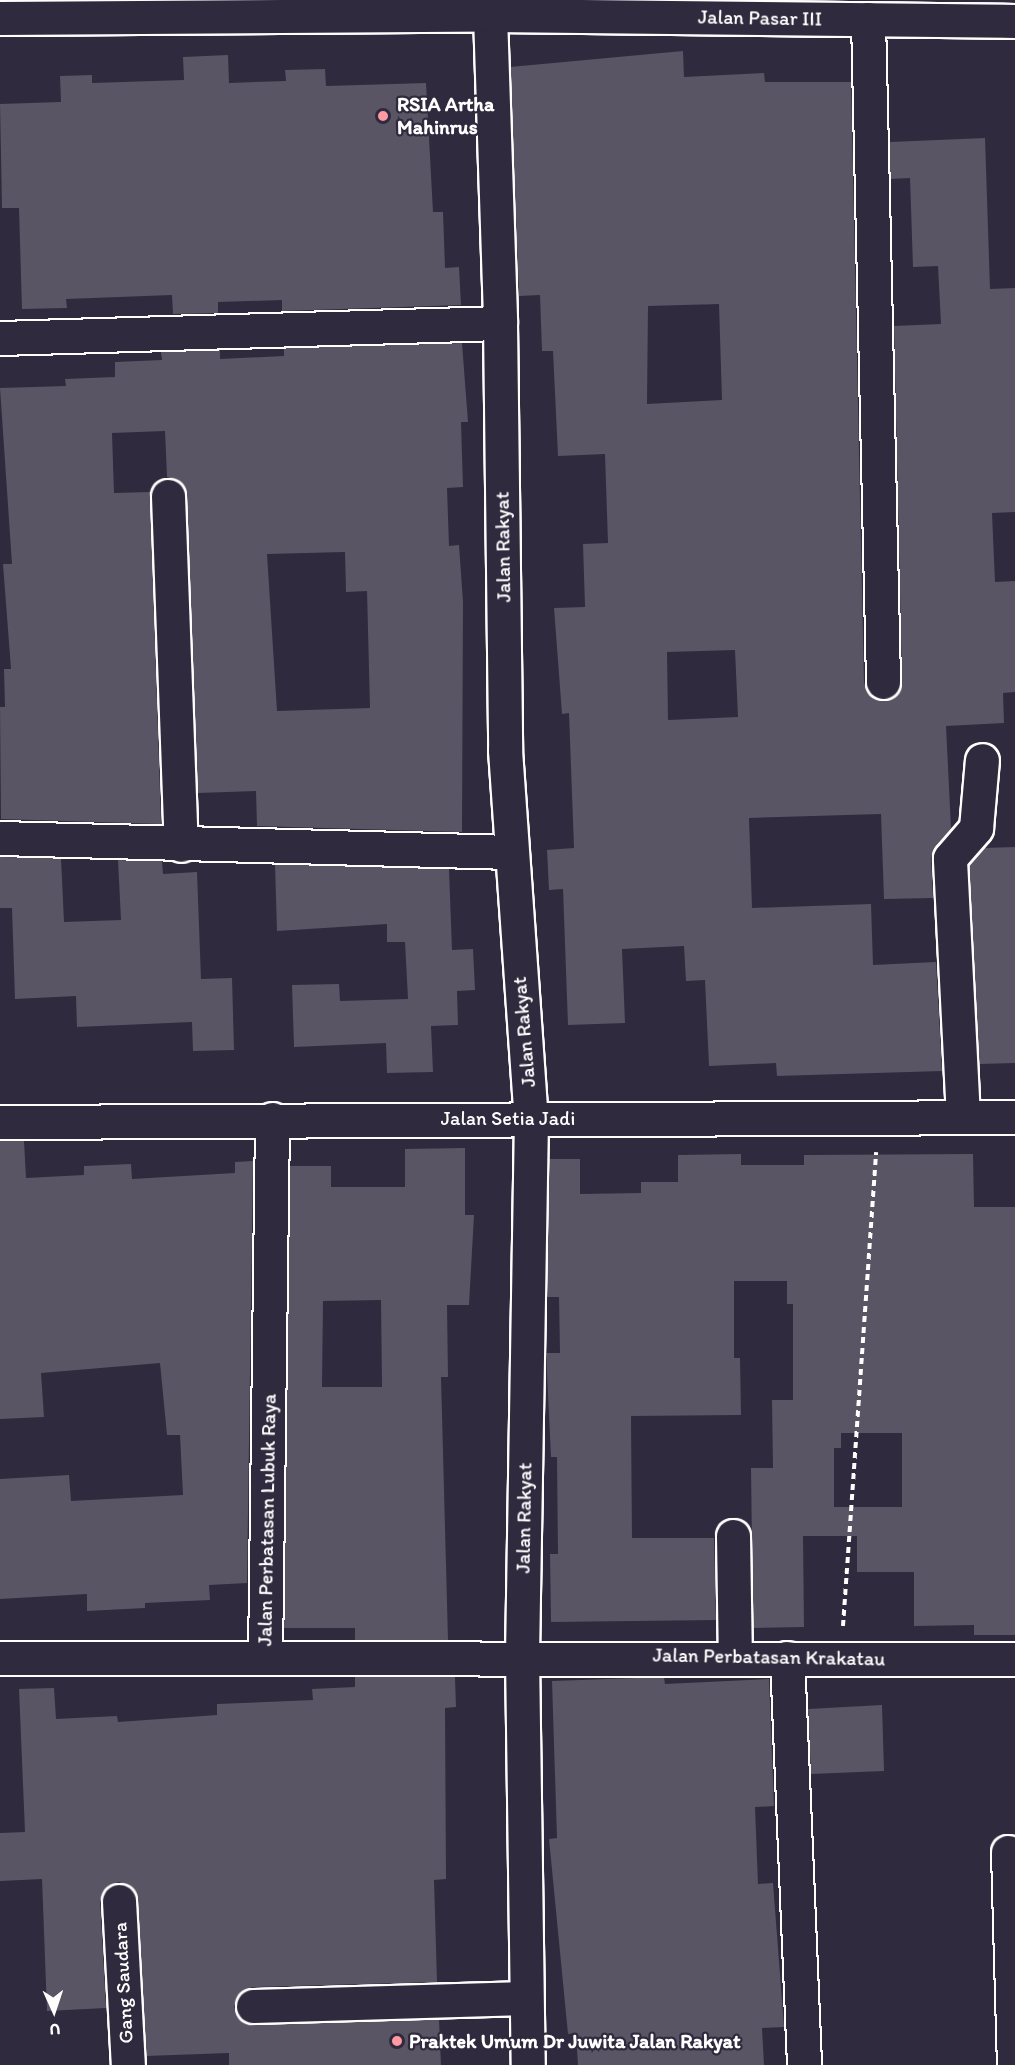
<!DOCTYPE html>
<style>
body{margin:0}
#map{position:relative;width:1015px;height:2065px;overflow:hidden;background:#2f2a3d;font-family:Itim,sans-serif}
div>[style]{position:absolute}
.building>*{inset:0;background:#595564}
.path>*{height:4px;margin-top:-2px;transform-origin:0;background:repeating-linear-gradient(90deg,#fff 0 6px,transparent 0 10.5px)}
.roads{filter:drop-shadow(2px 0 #fff) drop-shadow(-2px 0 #fff) drop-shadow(0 2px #fff) drop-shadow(0 -2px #fff)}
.street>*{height:33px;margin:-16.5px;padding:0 16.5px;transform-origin:16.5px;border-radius:16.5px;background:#2f2a3d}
.secondary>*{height:33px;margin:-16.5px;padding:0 16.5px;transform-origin:16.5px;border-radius:16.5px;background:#2f2a3d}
.dots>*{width:16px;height:16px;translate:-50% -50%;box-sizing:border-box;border:3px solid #2f2a3d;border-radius:50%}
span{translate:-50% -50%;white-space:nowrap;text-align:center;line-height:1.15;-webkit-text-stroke:4.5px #2f2a3d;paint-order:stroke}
.street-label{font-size:20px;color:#fff}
.poi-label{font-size:20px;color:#fff;font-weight:700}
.left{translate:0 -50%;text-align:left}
.north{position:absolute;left:24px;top:1981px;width:60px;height:60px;-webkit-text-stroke:4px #2f2a3d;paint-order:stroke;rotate:177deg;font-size:16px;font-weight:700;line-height:24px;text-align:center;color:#fff}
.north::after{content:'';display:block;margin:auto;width:21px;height:27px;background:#fff;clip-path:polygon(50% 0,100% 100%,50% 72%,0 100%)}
</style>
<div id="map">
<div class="building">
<i style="clip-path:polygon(evenodd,683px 51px,684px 77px,764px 73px,765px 82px,851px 82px,864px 682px,867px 692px,883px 701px,893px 698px,902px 682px,894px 326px,941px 324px,938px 266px,913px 267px,910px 178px,890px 179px,890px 142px,985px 138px,990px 289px,1015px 288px,1015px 512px,992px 513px,995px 582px,1015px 581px,1015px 692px,1003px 693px,1004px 723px,946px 726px,951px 828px,931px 858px,933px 898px,884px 899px,881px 814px,749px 818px,752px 908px,871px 904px,873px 965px,936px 962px,942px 1071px,777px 1076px,776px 1063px,709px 1066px,705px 980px,686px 981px,684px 946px,622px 949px,625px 1023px,568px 1025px,563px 889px,549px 890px,547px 850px,574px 848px,569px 713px,562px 714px,554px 608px,585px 607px,583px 544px,608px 543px,605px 454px,558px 456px,553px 351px,542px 351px,540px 295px,519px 296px,510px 67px,683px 51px,719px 304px,722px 400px,647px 404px,648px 306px,719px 304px,683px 51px,735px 650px,738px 717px,668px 720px,667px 652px,735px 650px)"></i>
<i style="clip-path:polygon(228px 55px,229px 83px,286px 81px,285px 70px,325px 69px,326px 86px,426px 83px,433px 212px,443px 212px,445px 268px,459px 267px,461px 305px,282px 311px,282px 300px,218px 302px,218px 313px,173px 314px,172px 295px,66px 299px,67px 308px,22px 309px,19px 208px,2px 208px,0 104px,61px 102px,60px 76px,92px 75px,92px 83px,184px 80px,183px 57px)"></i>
<i style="clip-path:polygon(evenodd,462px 343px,468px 422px,461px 422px,463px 487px,447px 488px,449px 546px,459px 545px,463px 602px,462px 832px,257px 826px,256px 791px,198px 793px,187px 495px,177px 480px,167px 477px,165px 431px,112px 433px,114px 493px,150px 492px,161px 824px,1px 819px,0 707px,5px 707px,4px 669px,11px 669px,3px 564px,12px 564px,0 388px,66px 386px,65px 379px,115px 377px,115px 362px,162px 360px,161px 352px,220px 350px,220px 359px,284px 356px,284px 348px,462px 343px,345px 552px,346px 592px,367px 591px,370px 708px,277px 711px,267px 554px,345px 552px)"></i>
<i style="clip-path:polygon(1015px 847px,1015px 1063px,979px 1064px,969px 865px,983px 848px)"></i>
<i style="clip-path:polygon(0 857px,61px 858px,64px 922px,121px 920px,118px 860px,162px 861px,163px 874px,197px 872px,201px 979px,232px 978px,234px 1050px,193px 1051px,192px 1022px,77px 1027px,76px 996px,15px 999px,12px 908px,0 908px)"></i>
<i style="clip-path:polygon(275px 864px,449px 869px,452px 950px,473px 949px,475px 990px,457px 991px,458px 1025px,431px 1026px,433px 1072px,387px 1073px,386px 1043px,294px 1047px,292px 985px,339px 984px,340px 1001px,408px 999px,405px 942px,387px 942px,387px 924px,277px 931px)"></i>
<i style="clip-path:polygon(0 1141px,24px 1141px,26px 1178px,84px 1175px,84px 1166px,131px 1164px,132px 1179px,235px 1173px,235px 1162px,253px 1161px,247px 1583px,209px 1585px,210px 1600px,145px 1603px,145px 1608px,87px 1611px,87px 1594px,0 1599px,0 1479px,69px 1475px,71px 1501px,183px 1495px,180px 1435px,167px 1435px,160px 1363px,41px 1373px,44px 1417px,0 1419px)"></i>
<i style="clip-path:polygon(evenodd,465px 1148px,465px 1215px,474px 1215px,469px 1305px,447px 1305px,448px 1377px,441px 1377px,448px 1640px,355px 1640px,355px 1628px,284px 1628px,290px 1166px,331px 1166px,331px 1187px,405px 1187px,405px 1149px,465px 1148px,381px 1300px,382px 1387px,322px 1387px,323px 1301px,381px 1300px)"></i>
<i style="clip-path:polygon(evenodd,741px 1154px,741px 1165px,804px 1165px,804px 1155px,973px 1154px,974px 1207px,1015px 1207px,1015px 1635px,974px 1635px,974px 1625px,914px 1626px,914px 1572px,857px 1572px,857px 1536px,803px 1536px,804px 1627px,753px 1628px,751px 1468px,773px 1468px,772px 1400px,793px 1400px,793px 1304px,787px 1304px,787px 1281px,734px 1281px,734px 1358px,740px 1358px,741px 1415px,631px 1416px,632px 1538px,714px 1538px,716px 1620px,551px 1622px,550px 1554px,558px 1554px,557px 1457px,551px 1457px,546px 1353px,560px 1353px,559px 1297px,547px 1297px,549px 1159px,580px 1159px,580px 1194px,641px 1193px,641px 1182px,678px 1182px,678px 1155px,741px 1154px,841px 1433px,902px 1433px,902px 1507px,834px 1507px,834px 1448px,841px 1448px,841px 1433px)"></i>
<i style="clip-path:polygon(355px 1677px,455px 1677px,456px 1707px,445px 1708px,446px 1879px,434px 1880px,437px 1982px,252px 1987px,237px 1997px,234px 2007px,244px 2022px,254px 2025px,439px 2019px,441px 2065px,229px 2065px,229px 2053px,146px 2056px,138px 1900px,134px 1890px,119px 1882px,108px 1886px,100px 1901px,106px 2008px,47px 2011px,42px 1879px,0 1881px,0 1833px,25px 1832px,19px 1689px,54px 1688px,56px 1719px,117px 1716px,118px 1722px,217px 1715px,217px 1704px,313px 1700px,312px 1689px,355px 1687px)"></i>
<i style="clip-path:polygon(664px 1677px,665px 1684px,769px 1679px,774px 1806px,755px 1807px,758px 1884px,773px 1883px,784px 2027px,762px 2028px,764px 2065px,578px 2065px,576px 2033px,568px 2034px,549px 1839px,557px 1838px,552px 1681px)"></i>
<i style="clip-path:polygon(882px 1705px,884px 1771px,811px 1774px,808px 1709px)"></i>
</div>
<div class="path">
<i style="left:843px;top:1626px;width:475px;rotate:-86deg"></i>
</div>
<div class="roads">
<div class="street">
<i style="left:490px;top:15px;width:308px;rotate:88.1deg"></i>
<i style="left:500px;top:323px;width:427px;rotate:89.3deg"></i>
<i style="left:505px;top:750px;width:369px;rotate:86deg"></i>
<i style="left:531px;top:1118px;width:537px;rotate:90.96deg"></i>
<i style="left:522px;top:1655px;width:410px;rotate:89.2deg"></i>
<i style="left:868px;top:19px;width:663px;rotate:88.7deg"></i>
<i style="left:0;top:338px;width:500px;rotate:-1.72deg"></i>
<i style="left:168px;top:496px;width:349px;rotate:87.9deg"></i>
<i style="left:0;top:838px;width:510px;rotate:1.57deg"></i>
<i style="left:963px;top:1117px;width:259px;rotate:-92.9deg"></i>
<i style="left:950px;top:858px;width:40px;rotate:-49deg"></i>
<i style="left:976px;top:828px;width:68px;rotate:-85deg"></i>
<i style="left:0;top:1122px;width:1015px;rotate:-0.28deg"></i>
<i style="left:733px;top:1536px;width:122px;rotate:89.1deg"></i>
<i style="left:265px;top:1656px;width:537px;rotate:-89.25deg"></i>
<i style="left:0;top:1658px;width:1015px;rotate:0.06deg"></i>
<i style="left:787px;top:1658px;width:407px;rotate:87.6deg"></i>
<i style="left:1008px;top:1852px;width:213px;rotate:88.4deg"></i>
<i style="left:119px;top:1901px;width:164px;rotate:86.9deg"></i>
<i style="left:253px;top:2006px;width:273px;rotate:-1.7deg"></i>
</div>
<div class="secondary">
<i style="left:0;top:18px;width:490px;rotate:-0.4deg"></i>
<i style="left:490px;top:15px;width:525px;rotate:0.65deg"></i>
</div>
</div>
<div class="dots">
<i style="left:383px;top:116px;background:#ff9aa2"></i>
<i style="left:397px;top:2041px;background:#ff9aa2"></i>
</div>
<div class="street-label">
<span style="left:760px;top:18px;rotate:1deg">Jalan Pasar III</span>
<span style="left:503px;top:547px;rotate:-91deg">Jalan Rakyat</span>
<span style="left:524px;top:1032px;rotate:-95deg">Jalan Rakyat</span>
<span style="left:508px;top:1118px">Jalan Setia Jadi</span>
<span style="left:524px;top:1518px;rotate:-89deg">Jalan Rakyat</span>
<span style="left:267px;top:1520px;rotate:-89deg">Jalan Perbatasan Lubuk Raya</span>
<span style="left:769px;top:1657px;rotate:1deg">Jalan Perbatasan Krakatau</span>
<span style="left:123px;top:1983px;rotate:-93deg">Gang Saudara</span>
</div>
<div class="poi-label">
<span class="left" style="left:397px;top:116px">RSIA Artha<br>Mahinrus</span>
<span class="left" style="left:409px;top:2041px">Praktek Umum Dr Juwita Jalan Rakyat</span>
</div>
<div class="north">U</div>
</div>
